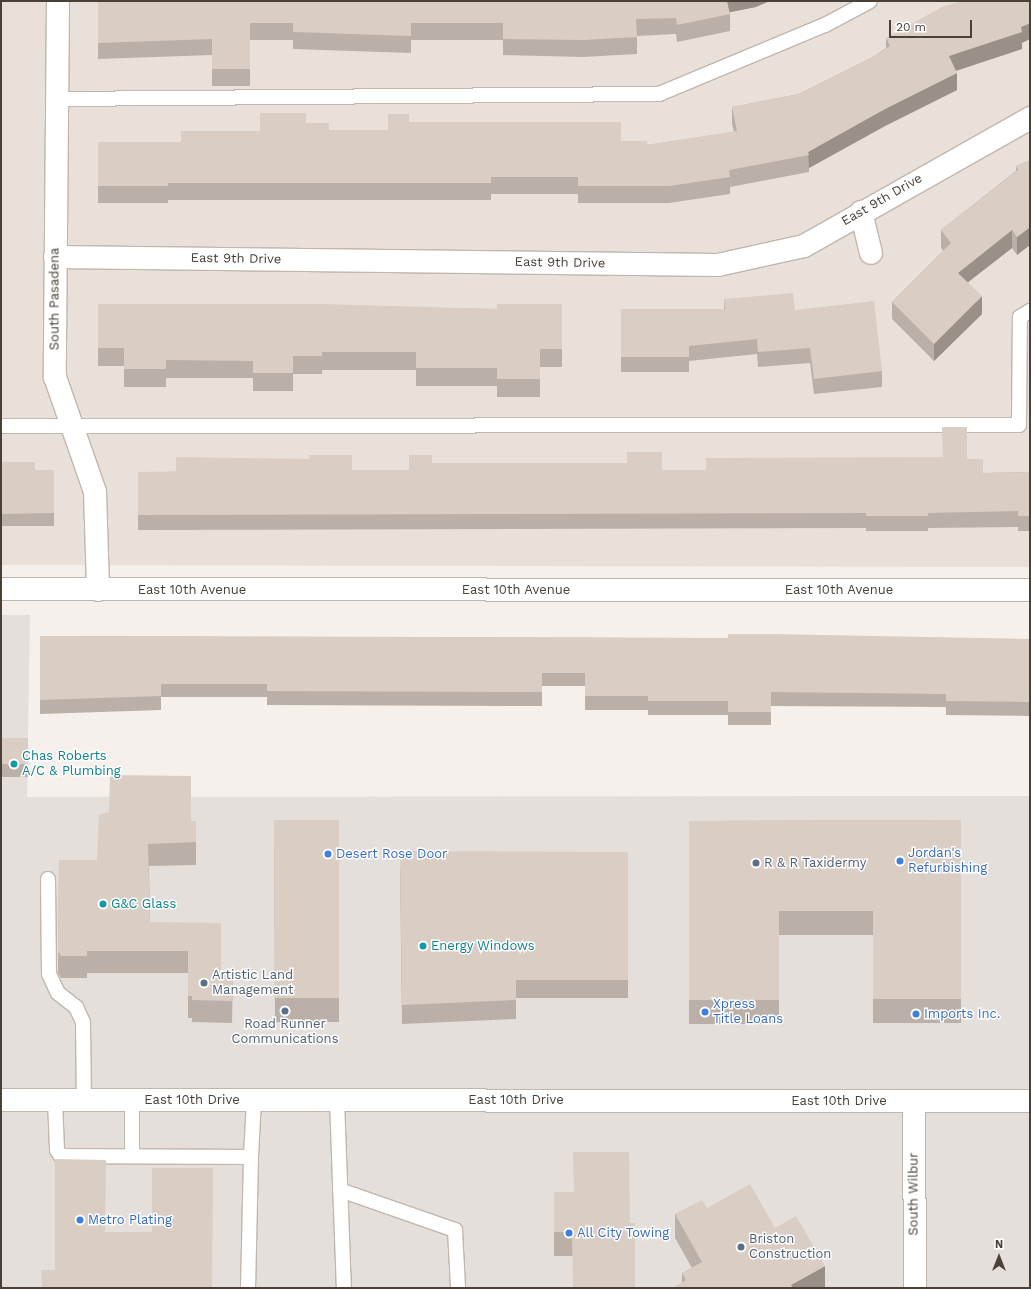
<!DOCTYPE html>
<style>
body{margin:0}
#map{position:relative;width:1031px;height:1289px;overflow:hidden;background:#f5f0eb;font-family:"Work Sans",sans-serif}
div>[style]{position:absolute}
.residential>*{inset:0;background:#e9e1d9}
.industrial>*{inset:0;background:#e5dfdc}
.roads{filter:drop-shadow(1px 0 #c1b6ad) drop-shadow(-1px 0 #c1b6ad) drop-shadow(0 1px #c1b6ad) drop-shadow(0 -1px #c1b6ad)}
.service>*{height:14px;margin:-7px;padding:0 7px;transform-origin:7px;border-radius:7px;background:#fff}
.minor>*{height:22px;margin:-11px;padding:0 11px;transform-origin:11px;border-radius:11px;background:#fff}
.wall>*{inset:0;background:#bbb0a8}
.shaded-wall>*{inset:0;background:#999088}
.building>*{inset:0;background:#dacdc3}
.dots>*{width:11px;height:11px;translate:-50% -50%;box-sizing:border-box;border:2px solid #fff;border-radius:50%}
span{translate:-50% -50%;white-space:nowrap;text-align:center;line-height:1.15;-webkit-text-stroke:3px #fff;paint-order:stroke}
.street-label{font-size:13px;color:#494038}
.culture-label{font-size:13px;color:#0d838f}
.left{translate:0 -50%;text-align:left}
.shop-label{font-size:13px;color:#366cbe}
.service-label{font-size:13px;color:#4e5e75}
.frame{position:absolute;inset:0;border:2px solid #494038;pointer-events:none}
.north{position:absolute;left:979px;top:1237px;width:40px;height:40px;-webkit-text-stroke:3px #fff;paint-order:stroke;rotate:0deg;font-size:11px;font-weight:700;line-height:16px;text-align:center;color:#494038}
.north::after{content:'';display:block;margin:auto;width:14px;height:18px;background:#494038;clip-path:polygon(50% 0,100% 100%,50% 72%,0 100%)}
.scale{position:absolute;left:889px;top:20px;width:83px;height:18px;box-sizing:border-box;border:2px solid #494038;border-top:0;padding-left:5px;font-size:12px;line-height:14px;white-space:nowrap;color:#494038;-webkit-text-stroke:3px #fff;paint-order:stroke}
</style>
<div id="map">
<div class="residential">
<i style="clip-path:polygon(1px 1px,1030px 1px,1030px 567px,1px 565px)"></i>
</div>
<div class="industrial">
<i style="clip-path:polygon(1px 615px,30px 615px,27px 797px,1030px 796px,1030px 1288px,1px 1288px)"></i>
</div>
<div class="roads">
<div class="service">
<i style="left:57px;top:99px;width:602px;rotate:-0.48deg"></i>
<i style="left:659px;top:94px;width:180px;rotate:-22.6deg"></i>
<i style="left:825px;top:25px;width:51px;rotate:-28.1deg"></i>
<i style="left:1px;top:426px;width:1018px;rotate:-0.06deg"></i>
<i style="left:1019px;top:425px;width:108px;rotate:-89.5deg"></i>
<i style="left:1020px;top:317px;width:12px;rotate:-31deg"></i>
<i style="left:48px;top:879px;width:95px;rotate:89.4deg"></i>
<i style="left:49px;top:974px;width:21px;rotate:65deg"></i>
<i style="left:58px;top:993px;width:23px;rotate:38deg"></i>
<i style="left:76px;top:1007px;width:17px;rotate:65deg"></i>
<i style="left:83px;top:1022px;width:78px;rotate:89.3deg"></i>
<i style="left:55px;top:1100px;width:50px;rotate:87.7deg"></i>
<i style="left:57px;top:1150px;width:7px;rotate:56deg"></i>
<i style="left:61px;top:1156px;width:190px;rotate:0.3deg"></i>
<i style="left:251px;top:1157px;width:131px;rotate:91.3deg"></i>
<i style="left:132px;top:1100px;width:56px;rotate:90deg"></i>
<i style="left:337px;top:1100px;width:188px;rotate:87.9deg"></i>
<i style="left:251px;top:1157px;width:57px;rotate:-87deg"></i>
<i style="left:340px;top:1190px;width:122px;rotate:19.2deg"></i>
<i style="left:455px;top:1230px;width:58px;rotate:87deg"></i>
</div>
<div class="minor">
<i style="left:58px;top:1px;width:376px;rotate:90.5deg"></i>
<i style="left:55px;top:377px;width:122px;rotate:70.8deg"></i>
<i style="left:95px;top:492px;width:98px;rotate:88.2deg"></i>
<i style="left:861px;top:212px;width:42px;rotate:76.3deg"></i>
<i style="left:55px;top:257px;width:663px;rotate:0.69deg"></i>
<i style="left:718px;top:265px;width:88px;rotate:-12.5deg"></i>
<i style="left:804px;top:246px;width:260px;rotate:-29.5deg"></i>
<i style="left:1px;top:589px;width:1029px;rotate:0.06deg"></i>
<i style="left:1px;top:1100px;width:1029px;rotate:0.06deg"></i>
<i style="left:914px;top:1101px;width:187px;rotate:89.7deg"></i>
</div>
</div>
<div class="wall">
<i style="clip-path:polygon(98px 1px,756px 7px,730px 12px,730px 31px,677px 42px,676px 34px,637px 36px,637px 54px,583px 57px,503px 55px,503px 40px,411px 40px,411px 53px,293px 49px,293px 40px,250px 40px,250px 86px,212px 86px,212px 55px,98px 59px)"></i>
<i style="clip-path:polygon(886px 38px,1022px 43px,1022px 49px,956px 71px,957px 90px,885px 126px,809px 168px,809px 172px,730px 187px,730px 194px,669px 203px,578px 203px,578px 194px,491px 194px,491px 200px,168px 200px,168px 203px,98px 203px,98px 142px,181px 142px,260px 131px,306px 123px,329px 130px,388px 130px,409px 122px,621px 141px,647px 145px,734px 132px,732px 124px,732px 107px,799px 94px,873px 57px,886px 48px)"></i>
<i style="clip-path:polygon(1030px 160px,1017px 255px,1012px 248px,968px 282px,982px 314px,934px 361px,892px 319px,892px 302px,943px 251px,941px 247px,941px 230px,1016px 171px,1016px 166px)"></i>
<i style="clip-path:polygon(724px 299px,795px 310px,882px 371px,882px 387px,814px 394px,810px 363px,758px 367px,757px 354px,689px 361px,689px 372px,621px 372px,621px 309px,724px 309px)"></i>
<i style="clip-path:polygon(98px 304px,497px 309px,562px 304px,562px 367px,540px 367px,540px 397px,497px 397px,497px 386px,416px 386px,416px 370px,322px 370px,322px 374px,293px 374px,293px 391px,253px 391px,253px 378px,166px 378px,166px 387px,124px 387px,124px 366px,98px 366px)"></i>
<i style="clip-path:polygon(967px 459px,983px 473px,1030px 472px,1030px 531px,1018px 531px,1018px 527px,928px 528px,928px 531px,866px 531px,866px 528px,138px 530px,138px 472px,409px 470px,432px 463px,662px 470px,706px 470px)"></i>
<i style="clip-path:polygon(1px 462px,35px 470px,54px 470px,54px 526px,1px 526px)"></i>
<i style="clip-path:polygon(1030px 633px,1030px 716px,946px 715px,946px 707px,771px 706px,771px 725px,728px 725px,728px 715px,648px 715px,648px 710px,585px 710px,585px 686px,542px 686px,542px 706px,267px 705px,267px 697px,161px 697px,161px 710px,40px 714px,40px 636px,1029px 639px)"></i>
<i style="clip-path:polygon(1px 738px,28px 738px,28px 777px,1px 777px)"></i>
<i style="clip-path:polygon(274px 820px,339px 820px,339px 1022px,275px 1022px)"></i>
<i style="clip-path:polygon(961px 820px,961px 1023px,873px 1023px,873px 935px,779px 935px,779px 1024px,689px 1024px,689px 821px)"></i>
<i style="clip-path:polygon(191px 821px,196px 821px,196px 865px,149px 866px,150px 922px,221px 974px,233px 974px,232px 1023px,192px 1022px,192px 1018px,188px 1018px,188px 973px,87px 973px,87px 978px,61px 978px,58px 973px,59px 860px,97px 860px)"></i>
<i style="clip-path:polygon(628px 852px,628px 998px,516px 998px,516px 1019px,402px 1024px,400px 870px)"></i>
<i style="clip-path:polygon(629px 1152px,572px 1256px,554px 1256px,554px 1192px,574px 1192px)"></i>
<i style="clip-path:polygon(707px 1208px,775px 1228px,825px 1288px,682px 1283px,682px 1273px,692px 1268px,675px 1238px,675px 1214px)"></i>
</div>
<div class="shaded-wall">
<i style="clip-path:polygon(726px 1px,770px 1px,756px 7px,726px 13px)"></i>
<i style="clip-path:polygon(1030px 23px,1030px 39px,1022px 43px,1022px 49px,949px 73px,949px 56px)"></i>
<i style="clip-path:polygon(957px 73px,957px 90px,885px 126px,809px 168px,808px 152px,885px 109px)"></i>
<i style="clip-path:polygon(1030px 227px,1030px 245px,1017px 255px,1017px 237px)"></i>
<i style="clip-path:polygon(1012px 230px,1012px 248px,958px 290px,958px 273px)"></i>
<i style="clip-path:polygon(982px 296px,982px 314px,934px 361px,934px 344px)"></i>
<i style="clip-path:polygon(825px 1266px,825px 1288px,791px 1288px,791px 1285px)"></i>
</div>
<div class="building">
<i style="clip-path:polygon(98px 1px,727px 1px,730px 14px,677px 25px,676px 18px,636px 19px,637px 37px,583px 40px,503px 39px,503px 23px,411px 23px,411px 36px,293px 32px,293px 23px,250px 23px,250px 69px,212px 69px,212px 39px,98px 43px)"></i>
<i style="clip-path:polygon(961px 1px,1030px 1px,1030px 23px,1021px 27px,1022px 32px,949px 56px,957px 73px,885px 109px,808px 152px,809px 155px,729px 170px,730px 177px,669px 186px,578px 186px,578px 177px,491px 177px,491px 183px,168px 183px,168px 186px,98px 186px,98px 142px,181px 142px,181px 131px,260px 131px,260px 113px,306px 113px,306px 123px,329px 123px,329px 130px,388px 130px,388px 114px,409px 114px,409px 122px,621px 122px,621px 141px,647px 141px,647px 145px,737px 131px,732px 107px,799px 94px,873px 57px,890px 46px,886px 38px,942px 7px)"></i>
<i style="clip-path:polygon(1030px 160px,1030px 227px,1017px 237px,1012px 230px,958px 273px,982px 296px,934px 344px,892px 302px,951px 243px,941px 230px,1018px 170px,1016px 166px)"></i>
<i style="clip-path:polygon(793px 293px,795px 310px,874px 301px,882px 371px,814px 379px,810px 348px,758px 352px,757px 339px,689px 346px,689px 357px,621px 357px,621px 309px,725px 309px,724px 299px)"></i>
<i style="clip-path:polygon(98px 304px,322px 304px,497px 309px,497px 304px,562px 304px,562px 349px,540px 349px,540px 379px,497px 379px,497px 368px,416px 368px,416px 352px,322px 352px,322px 356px,293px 356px,293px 373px,253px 373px,253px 361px,166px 360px,166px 369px,124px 369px,124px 348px,98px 348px)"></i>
<i style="clip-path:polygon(942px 427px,967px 427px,967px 459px,983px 459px,983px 473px,1030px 472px,1030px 516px,1018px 516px,1018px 511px,928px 513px,928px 516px,866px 516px,866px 513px,138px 515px,138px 472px,176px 472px,176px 457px,309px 459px,309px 455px,352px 455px,352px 470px,409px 470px,409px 455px,432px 455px,432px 463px,627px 463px,627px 452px,662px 452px,662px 470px,706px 470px,706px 458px,943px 457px)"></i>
<i style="clip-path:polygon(1px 462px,35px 462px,35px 470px,54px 470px,54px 513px,1px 514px)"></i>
<i style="clip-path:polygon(1029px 633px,1030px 633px,1030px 702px,946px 701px,946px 694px,771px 692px,771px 712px,728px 712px,728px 701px,648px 701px,648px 696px,585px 696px,585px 673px,542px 673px,542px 692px,267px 691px,267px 684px,161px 684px,161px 696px,40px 700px,40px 636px,728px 638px,728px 634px,771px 634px,1029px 639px)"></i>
<i style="clip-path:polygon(1px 738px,28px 738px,28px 764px,1px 764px)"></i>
<i style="clip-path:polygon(110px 775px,191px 776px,191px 821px,196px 821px,196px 842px,148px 844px,150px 922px,221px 923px,221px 974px,233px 974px,232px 1001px,192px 1000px,192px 996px,188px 996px,188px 951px,87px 951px,87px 956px,61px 956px,58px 951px,59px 860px,97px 860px,99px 815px,109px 812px)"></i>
<i style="clip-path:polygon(274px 820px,339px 820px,339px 998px,275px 998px)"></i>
<i style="clip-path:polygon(961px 820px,961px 999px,873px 999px,873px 911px,779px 911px,779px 1000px,689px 1000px,689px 821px)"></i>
<i style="clip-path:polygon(400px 851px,628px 852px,628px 980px,516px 980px,516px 1000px,402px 1005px)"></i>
<i style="clip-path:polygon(573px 1152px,629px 1152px,630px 1223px,635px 1223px,635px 1288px,573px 1288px,572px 1232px,554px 1232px,554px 1192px,574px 1192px)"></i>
<i style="clip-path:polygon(55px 1159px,106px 1160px,105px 1232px,152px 1232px,152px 1168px,213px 1168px,212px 1288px,42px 1288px,41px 1270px,55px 1270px)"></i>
<i style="clip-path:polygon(750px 1184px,775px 1228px,796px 1216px,825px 1266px,791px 1285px,793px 1288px,672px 1288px,686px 1280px,682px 1273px,702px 1262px,675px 1214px,702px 1200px,707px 1208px)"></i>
</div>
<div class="dots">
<i style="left:14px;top:764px;background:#0f9aa8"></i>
<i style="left:328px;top:854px;background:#3f7fe0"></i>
<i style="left:900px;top:861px;background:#3f7fe0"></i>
<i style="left:756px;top:863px;background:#5c6f8a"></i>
<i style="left:103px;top:904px;background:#0f9aa8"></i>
<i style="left:423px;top:946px;background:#0f9aa8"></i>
<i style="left:204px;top:983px;background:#5c6f8a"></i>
<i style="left:285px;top:1011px;background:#5c6f8a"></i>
<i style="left:705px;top:1012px;background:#3f7fe0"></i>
<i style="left:916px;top:1014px;background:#3f7fe0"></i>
<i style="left:80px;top:1220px;background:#3f7fe0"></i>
<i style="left:569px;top:1233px;background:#3f7fe0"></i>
<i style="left:741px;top:1247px;background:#5c6f8a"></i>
</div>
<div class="street-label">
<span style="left:882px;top:200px;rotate:-30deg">East 9th Drive</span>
<span style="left:236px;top:259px;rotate:1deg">East 9th Drive</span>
<span style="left:560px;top:263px;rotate:1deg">East 9th Drive</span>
<span style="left:55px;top:299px;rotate:-90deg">South Pasadena</span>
<span style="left:192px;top:590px">East 10th Avenue</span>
<span style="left:516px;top:590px">East 10th Avenue</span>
<span style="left:839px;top:590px">East 10th Avenue</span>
<span style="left:192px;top:1100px">East 10th Drive</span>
<span style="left:516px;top:1100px">East 10th Drive</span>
<span style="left:839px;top:1101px">East 10th Drive</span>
<span style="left:914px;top:1194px;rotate:-90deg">South Wilbur</span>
</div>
<div class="culture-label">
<span class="left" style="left:22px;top:764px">Chas Roberts<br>A/C &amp; Plumbing</span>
<span class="left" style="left:111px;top:904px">G&amp;C Glass</span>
<span class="left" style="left:431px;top:946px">Energy Windows</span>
</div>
<div class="shop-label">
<span class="left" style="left:336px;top:854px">Desert Rose Door</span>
<span class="left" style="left:908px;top:861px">Jordan's<br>Refurbishing</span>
<span class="left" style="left:713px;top:1012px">Xpress<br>Title Loans</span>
<span class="left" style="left:924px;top:1014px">Imports Inc.</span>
<span class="left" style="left:88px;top:1220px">Metro Plating</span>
<span class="left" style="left:577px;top:1233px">All City Towing</span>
</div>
<div class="service-label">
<span class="left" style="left:764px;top:863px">R &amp; R Taxidermy</span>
<span class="left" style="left:212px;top:983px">Artistic Land<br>Management</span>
<span style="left:285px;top:1032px">Road Runner<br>Communications</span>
<span class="left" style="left:749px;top:1247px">Briston<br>Construction</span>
</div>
<div class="frame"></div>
<div class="north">N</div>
<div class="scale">20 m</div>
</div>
